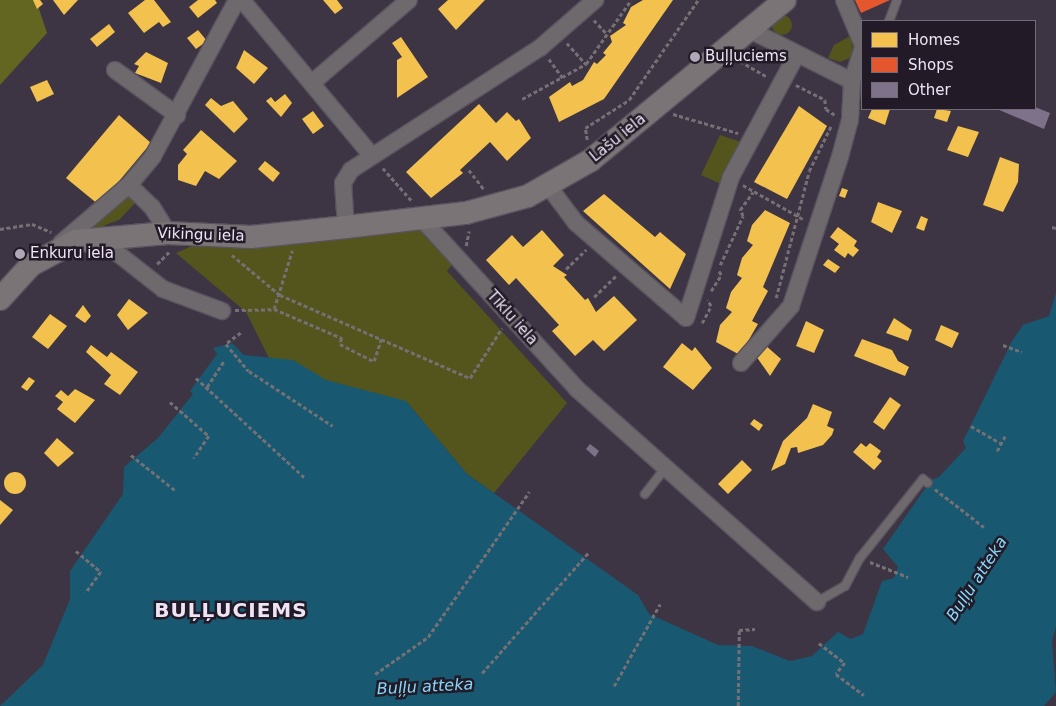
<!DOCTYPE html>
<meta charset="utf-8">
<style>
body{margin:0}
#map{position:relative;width:1056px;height:706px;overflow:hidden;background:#3e3544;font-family:"DejaVu Sans",sans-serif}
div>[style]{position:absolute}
.green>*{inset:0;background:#53551d}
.round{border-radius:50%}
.forest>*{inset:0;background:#626620}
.water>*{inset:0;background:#185871}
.homes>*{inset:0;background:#f2c14e}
.shops>*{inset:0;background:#e4572e}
.building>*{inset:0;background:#7d7289}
.path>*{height:2.5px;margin-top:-1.25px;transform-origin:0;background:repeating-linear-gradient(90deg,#757074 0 4px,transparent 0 6.5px)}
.roads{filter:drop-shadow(1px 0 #59535f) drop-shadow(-1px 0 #59535f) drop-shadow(0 1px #59535f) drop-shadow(0 -1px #59535f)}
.lane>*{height:8px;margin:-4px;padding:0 4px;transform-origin:4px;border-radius:4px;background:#6e696c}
.street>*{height:16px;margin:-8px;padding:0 8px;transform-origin:8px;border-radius:8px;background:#6e696c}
.secondary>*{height:22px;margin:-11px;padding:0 11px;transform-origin:11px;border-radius:11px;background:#7b7477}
.dots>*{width:14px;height:14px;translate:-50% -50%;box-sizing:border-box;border:2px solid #221b27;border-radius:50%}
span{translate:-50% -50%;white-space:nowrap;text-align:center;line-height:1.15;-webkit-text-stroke:5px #221b27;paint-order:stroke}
.poi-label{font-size:15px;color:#eee4f5}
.left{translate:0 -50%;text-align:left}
.street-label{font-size:15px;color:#eee4f5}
.water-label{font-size:16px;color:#84d8fc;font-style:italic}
.district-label{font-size:20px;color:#eee4f5;font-weight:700;letter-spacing:1px}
.legend{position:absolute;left:861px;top:20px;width:175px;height:90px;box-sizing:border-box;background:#221b27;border:1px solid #746b79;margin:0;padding:6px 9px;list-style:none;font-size:15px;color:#eee4f5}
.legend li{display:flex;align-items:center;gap:10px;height:25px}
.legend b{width:25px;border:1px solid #746b79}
</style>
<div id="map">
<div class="green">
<i class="round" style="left:772px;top:15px;width:20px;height:20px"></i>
<i style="clip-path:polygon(850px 36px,853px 48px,850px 58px,840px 62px,828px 58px,834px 45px)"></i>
<i style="clip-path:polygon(720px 135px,750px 145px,730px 188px,701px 175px)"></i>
<i style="clip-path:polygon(129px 194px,135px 203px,119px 220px,89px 231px,88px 227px)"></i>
<i style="clip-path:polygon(419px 227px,453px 263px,447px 271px,567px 403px,494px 493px,467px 474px,406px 401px,399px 409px,269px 358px,246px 312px,176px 253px,194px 245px)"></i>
</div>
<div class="forest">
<i style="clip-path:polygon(0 0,36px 0,47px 33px,0 85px)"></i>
</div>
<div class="water">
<i style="clip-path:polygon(1056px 292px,1056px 626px,1052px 642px,1056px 692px,1044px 706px,0 706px,43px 665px,70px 599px,70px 571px,123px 494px,124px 467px,158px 438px,193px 394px,190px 391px,217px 354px,213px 348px,232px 343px,244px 355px,293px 360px,326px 380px,406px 401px,467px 474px,638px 595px,649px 614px,718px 645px,752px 646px,790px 661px,812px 656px,838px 632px,851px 639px,863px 634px,882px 581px,894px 578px,898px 567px,883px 549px,931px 480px,939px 477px,966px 448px,963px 441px,1012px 341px,1023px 325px,1049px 316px)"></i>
</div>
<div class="homes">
<i style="clip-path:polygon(33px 0,40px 0,43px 4px,37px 9px)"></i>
<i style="clip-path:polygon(53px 0,78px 0,64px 15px)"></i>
<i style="clip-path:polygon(145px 0,154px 0,171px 22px,163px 27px,159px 22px,144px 33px,128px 13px)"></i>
<i style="clip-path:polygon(198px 0,215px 0,217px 3px,198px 18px,189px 7px)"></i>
<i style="clip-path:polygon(323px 0,337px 0,343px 8px,335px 14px)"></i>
<i style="clip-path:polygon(448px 0,485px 0,456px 30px,438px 9px)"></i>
<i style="clip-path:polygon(643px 0,673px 0,604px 99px,559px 122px,549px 97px,570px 82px,572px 86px,583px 80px,594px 62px,597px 64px,606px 55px,603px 53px,612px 42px,610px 36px,626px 25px,623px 23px,631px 7px)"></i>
<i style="clip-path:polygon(109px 24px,115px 32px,97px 47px,90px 39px)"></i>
<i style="clip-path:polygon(198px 30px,207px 41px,196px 49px,187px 38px)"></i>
<i style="clip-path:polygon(401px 37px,428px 77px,397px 98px,397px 60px,402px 57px,392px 43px)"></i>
<i style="clip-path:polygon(244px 50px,268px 68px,254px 84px,236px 68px)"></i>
<i style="clip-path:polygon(146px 52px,168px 63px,161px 83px,135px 73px,139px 66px,134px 64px)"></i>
<i style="clip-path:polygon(47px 80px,54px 94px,37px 102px,30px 87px)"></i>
<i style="clip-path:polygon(285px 94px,292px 103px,281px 117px,266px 101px,271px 97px,275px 102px)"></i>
<i style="clip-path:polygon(211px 98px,221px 106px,233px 101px,248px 119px,234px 133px,205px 105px)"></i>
<i style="clip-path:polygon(479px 104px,496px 123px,507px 112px,516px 121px,519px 119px,531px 138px,507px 161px,490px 142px,460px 170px,463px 173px,431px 198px,406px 172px)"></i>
<i style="clip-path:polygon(799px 106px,827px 126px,787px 199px,754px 182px)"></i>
<i style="clip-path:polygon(872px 109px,890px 109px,885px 125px,868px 118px)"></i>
<i style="clip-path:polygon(937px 109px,951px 111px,947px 122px,934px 118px)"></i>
<i style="clip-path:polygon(313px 111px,324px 126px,313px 134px,302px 119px)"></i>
<i style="clip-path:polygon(119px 115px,151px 143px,99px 205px,66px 178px)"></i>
<i style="clip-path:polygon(958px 126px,979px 132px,968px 157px,947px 150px)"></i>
<i style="clip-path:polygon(201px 130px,237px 161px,219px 179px,205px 171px,196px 186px,178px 180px,178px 165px,187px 154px,183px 150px)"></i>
<i style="clip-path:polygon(1000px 157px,1019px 164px,1018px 182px,1003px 212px,983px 205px)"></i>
<i style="clip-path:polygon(265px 161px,280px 173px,273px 182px,258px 169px)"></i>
<i style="clip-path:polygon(842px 188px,848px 190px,845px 198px,839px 196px)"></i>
<i style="clip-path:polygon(604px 194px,655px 237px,660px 232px,686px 254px,670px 289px,583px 211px)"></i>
<i style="clip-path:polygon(878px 202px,902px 211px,892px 233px,871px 222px)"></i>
<i style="clip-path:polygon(765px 210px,790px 223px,763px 287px,768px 291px,752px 321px,758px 324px,740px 355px,716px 342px,720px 325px,732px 312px,726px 308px,731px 292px,742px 278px,737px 275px,742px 258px,753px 245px,747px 241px,752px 225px)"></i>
<i style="clip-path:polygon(921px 216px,928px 219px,924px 231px,916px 228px)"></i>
<i style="clip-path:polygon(838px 227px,857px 241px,854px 246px,859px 250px,853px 257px,848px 253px,845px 258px,834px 250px,839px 244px,830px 237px)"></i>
<i style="clip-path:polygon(542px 230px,564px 255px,553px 266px,567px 275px,564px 277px,585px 300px,588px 298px,596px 312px,614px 296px,637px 320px,604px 351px,593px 340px,575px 356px,552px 331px,559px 325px,516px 278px,509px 285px,486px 260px,512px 235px,523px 247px)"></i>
<i style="clip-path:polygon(828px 259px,840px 267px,835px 273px,823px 265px)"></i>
<i style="clip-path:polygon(129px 299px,148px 313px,128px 330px,117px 315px)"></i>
<i style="clip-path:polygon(83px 305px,91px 316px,85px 323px,75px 316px)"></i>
<i style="clip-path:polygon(50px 314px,67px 326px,48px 349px,32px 337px)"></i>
<i style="clip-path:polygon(894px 318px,912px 330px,908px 341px,886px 333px)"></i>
<i style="clip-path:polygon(806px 321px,824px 330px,814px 353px,796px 346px)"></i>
<i style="clip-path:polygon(941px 325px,959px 333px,952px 348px,935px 340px)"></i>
<i style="clip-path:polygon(862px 339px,892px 350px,898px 361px,909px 367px,905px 376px,854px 356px)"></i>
<i style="clip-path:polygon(682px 343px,692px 351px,695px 347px,712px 368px,693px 390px,663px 367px)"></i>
<i style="clip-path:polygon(91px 345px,107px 357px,111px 352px,138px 372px,120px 395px,104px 384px,111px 375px,86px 352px)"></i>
<i style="clip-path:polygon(765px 345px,781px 359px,770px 376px,756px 356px)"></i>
<i style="clip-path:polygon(29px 377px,35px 381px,27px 391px,21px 387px)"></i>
<i style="clip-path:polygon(75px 389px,95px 400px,75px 423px,57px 409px,63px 402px,55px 396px,61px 390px,68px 396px)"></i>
<i style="clip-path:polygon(890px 397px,901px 405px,884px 430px,873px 422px)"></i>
<i style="clip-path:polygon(813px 404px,832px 412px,827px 426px,834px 429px,832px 435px,823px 445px,798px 453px,797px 447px,791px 448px,785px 464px,771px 471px,783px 441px,807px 418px)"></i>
<i style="clip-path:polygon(754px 419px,763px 425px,759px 431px,750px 424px)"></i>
<i style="clip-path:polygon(57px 438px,74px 453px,58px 467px,44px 453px)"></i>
<i style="clip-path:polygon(861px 443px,866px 447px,870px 443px,881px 451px,877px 457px,882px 461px,874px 470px,853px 452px)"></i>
<i style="clip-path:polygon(742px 460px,752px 470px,728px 494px,718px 484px)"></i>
<i class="round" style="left:4px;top:472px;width:22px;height:22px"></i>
<i style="clip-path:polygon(0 500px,13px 510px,0 525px)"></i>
</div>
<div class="shops">
<i style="clip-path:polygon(855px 0,890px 0,861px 13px)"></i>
</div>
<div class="building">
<i style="clip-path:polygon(1035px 107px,1050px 113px,1044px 129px,997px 109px)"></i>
<i style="clip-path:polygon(590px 444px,599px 451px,595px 457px,586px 449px)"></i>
</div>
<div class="path">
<i style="left:594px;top:20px;width:19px;rotate:47deg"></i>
<i style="left:567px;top:43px;width:28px;rotate:48deg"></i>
<i style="left:549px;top:59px;width:26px;rotate:54deg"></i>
<i style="left:740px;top:61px;width:32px;rotate:30deg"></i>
<i style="left:796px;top:85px;width:33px;rotate:27deg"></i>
<i style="left:825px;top:100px;width:9px;rotate:84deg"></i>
<i style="left:826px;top:109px;width:11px;rotate:34deg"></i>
<i style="left:522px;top:99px;width:73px;rotate:-28.7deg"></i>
<i style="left:586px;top:64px;width:78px;rotate:-54.9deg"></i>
<i style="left:673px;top:114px;width:68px;rotate:16.3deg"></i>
<i style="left:587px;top:140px;width:12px;rotate:-99deg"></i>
<i style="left:585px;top:128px;width:52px;rotate:-32.5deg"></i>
<i style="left:629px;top:100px;width:121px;rotate:-55.4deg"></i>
<i style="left:383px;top:168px;width:44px;rotate:48.7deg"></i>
<i style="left:469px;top:170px;width:24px;rotate:52deg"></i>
<i style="left:743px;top:185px;width:69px;rotate:29.5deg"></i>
<i style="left:1052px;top:227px;width:4px;rotate:14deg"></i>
<i style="left:0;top:229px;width:32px;rotate:-9deg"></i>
<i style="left:32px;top:224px;width:21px;rotate:23deg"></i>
<i style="left:466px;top:246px;width:15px;rotate:-79deg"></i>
<i style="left:232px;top:255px;width:62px;rotate:39.8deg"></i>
<i style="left:280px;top:295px;width:207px;rotate:23.6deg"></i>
<i style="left:470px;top:378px;width:59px;rotate:-57.4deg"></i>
<i style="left:157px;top:264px;width:17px;rotate:-45deg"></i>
<i style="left:720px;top:265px;width:54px;rotate:-64.9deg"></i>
<i style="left:743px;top:216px;width:7px;rotate:-117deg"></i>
<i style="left:740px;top:210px;width:22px;rotate:-54deg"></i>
<i style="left:566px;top:269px;width:28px;rotate:-44deg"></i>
<i style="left:711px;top:291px;width:19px;rotate:-58deg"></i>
<i style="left:721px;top:275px;width:6px;rotate:-121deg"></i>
<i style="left:594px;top:297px;width:30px;rotate:-44deg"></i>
<i style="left:776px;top:298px;width:131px;rotate:-75.4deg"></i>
<i style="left:809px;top:171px;width:50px;rotate:-63.9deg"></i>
<i style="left:274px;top:309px;width:61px;rotate:-72.8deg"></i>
<i style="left:235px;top:310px;width:39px;rotate:-1deg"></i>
<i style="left:274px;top:309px;width:74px;rotate:23.1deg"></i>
<i style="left:342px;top:338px;width:6px;rotate:108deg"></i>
<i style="left:340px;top:344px;width:38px;rotate:27deg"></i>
<i style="left:374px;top:361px;width:26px;rotate:-72deg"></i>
<i style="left:702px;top:323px;width:19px;rotate:-62deg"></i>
<i style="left:711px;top:306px;width:7px;rotate:-124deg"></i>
<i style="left:241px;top:333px;width:19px;rotate:144deg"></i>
<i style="left:226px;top:344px;width:35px;rotate:50deg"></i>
<i style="left:249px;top:371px;width:100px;rotate:33.2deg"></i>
<i style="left:1003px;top:345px;width:20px;rotate:20deg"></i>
<i style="left:196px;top:378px;width:147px;rotate:42.5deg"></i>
<i style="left:207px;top:387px;width:31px;rotate:-57deg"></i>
<i style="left:170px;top:402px;width:52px;rotate:41.1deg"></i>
<i style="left:209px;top:436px;width:27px;rotate:124deg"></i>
<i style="left:971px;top:426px;width:34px;rotate:30deg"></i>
<i style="left:997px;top:451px;width:17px;rotate:-62deg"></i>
<i style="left:131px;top:455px;width:56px;rotate:38.5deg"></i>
<i style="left:935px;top:489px;width:62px;rotate:37.8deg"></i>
<i style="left:76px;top:551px;width:33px;rotate:40deg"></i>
<i style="left:101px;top:572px;width:26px;rotate:126deg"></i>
<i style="left:870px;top:562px;width:41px;rotate:21.5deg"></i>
<i style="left:819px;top:643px;width:33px;rotate:38deg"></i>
<i style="left:845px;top:663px;width:14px;rotate:129deg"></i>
<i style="left:836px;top:674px;width:35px;rotate:37deg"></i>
<i style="left:482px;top:673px;width:162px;rotate:-48.5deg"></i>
<i style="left:375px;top:674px;width:65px;rotate:-34.9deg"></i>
<i style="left:428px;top:637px;width:177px;rotate:-55.1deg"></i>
<i style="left:614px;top:686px;width:94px;rotate:-60.7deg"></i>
<i style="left:738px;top:706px;width:76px;rotate:-89.2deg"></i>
<i style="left:739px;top:630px;width:16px;rotate:-4deg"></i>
</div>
<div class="roads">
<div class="lane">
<i style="left:889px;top:21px;width:22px;rotate:-69deg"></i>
<i style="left:645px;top:494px;width:36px;rotate:-52deg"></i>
<i style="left:817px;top:602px;width:32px;rotate:-30deg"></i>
<i style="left:845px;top:586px;width:32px;rotate:-62deg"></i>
<i style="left:860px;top:558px;width:101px;rotate:-51.4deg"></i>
<i style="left:923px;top:479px;width:6px;rotate:39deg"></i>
</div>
<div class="street">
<i style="left:242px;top:0;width:202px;rotate:50.2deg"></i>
<i style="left:844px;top:0;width:47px;rotate:67.3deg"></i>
<i style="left:746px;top:28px;width:119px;rotate:26.6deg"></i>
<i style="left:115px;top:70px;width:77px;rotate:36deg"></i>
<i style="left:313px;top:82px;width:126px;rotate:-40.5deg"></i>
<i style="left:129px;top:185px;width:32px;rotate:44deg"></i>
<i style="left:152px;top:207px;width:31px;rotate:58deg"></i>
<i style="left:549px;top:187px;width:45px;rotate:53.1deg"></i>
<i style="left:576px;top:223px;width:145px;rotate:40.8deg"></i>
<i style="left:686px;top:318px;width:148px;rotate:-72.3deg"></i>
<i style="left:731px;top:177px;width:137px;rotate:-61.8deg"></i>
<i style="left:421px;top:218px;width:231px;rotate:47.6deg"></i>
<i style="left:577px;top:389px;width:321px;rotate:41.6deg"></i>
<i style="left:346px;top:227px;width:44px;rotate:-93.9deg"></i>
<i style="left:343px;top:183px;width:15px;rotate:-58deg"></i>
<i style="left:351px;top:170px;width:226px;rotate:-32.9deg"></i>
<i style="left:541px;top:47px;width:72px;rotate:-41deg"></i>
<i style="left:98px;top:238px;width:83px;rotate:38.1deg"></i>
<i style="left:163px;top:289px;width:63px;rotate:20.4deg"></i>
<i style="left:61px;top:243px;width:89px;rotate:-40.5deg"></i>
<i style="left:129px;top:185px;width:38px;rotate:-50deg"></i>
<i style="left:153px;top:156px;width:177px;rotate:-61.7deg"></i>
<i style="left:741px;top:363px;width:76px;rotate:-48.7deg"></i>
<i style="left:791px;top:306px;width:157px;rotate:-71.8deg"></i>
<i style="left:840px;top:157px;width:38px;rotate:-75deg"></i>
<i style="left:850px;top:120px;width:39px;rotate:-87deg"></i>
<i style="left:852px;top:81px;width:33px;rotate:-72deg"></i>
</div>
<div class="secondary">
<i style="left:0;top:299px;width:46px;rotate:-47.6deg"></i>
<i style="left:31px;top:265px;width:51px;rotate:-28.1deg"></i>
<i style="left:76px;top:241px;width:92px;rotate:-5deg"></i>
<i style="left:168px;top:233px;width:83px;rotate:2.8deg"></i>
<i style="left:251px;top:237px;width:96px;rotate:-6deg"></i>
<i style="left:346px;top:227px;width:121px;rotate:-6.7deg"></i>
<i style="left:466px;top:213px;width:64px;rotate:-15.3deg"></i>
<i style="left:528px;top:196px;width:73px;rotate:-29.7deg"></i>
<i style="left:591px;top:160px;width:251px;rotate:-39.5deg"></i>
</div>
</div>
<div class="dots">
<i style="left:695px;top:57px;background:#b0a7b7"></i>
<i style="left:20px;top:254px;background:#b0a7b7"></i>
</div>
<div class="poi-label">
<span class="left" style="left:705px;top:57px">Buļļuciems</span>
<span class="left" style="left:30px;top:254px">Enkuru iela</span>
</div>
<div class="street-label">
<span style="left:618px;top:138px;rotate:-39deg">Lašu iela</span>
<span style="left:201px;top:235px;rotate:2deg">Vikingu iela</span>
<span style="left:512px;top:318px;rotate:48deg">Tīklu iela</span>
</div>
<div class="water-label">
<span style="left:977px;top:579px;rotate:-57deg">Buļļu atteka</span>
<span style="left:425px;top:687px;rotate:-3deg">Buļļu atteka</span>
</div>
<div class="district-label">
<span style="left:231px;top:610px">BUĻĻUCIEMS</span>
</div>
<ul class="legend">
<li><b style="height:14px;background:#f2c14e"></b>Homes</li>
<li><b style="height:14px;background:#e4572e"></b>Shops</li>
<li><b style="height:14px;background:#7d7289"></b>Other</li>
</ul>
</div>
